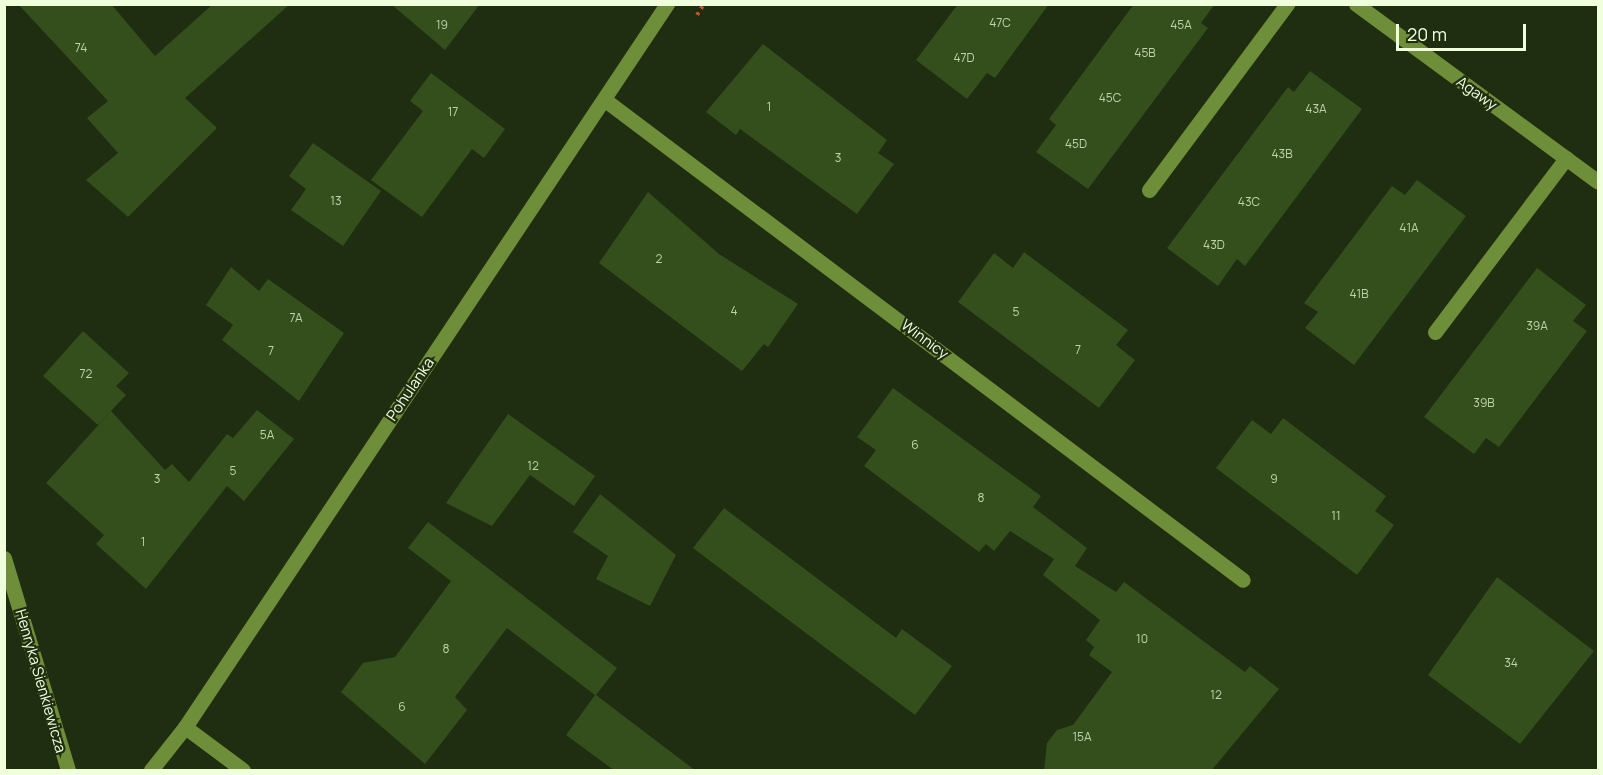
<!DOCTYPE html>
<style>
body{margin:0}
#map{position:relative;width:1603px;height:775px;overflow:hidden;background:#1f2d10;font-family:Manrope,sans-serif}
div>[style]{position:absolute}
.building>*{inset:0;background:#344f1b}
.path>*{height:4px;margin-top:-2px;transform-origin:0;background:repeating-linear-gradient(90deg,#c4532b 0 3px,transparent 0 7.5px)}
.minor>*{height:15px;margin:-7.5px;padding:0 7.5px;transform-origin:7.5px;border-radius:7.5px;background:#6f8e39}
span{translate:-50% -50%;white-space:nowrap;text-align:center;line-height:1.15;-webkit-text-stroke:4.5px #1f2d10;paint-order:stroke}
.number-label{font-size:12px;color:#c1d3ac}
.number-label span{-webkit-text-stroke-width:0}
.street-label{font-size:15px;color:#f0ffdc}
.frame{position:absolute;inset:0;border:6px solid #f0ffdc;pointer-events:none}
.scale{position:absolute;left:1396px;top:24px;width:130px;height:27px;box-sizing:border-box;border:3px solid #f0ffdc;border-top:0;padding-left:8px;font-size:18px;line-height:21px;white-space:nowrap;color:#f0ffdc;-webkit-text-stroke:4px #1f2d10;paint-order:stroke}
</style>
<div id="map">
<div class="building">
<i style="clip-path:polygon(18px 4px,111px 4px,155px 56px,213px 4px,290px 4px,185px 98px,217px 128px,128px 217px,86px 180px,118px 153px,87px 118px,108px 101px)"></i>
<i style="clip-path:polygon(391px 4px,480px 4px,445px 50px)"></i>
<i style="clip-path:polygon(958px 4px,1049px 4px,995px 78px,987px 73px,967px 99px,916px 60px)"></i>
<i style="clip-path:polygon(1134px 4px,1215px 4px,1201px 23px,1208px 28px,1088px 189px,1036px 152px,1056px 125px,1049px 119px)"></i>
<i style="clip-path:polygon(763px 44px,887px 140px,878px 153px,894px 164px,857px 214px,740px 129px,736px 135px,706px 112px)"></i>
<i style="clip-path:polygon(1310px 71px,1362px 109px,1245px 266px,1237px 259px,1218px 286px,1167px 248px,1288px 87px,1294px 92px)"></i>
<i style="clip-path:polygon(431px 73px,505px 129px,484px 158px,472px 149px,422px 217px,371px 180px,423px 111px,410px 101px)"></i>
<i style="clip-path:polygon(313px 143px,381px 191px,343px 246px,291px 210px,306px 189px,289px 176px)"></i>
<i style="clip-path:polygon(1417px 180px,1466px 216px,1354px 365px,1305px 328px,1318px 312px,1304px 303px,1392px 186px,1405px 195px)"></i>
<i style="clip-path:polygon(648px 192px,719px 254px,798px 304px,768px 347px,764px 344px,742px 371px,599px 263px)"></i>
<i style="clip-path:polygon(1024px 252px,1128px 330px,1116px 345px,1135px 360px,1099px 408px,958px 302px,994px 253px,1013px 268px)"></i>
<i style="clip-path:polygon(231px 267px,259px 291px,268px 279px,344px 333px,299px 401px,222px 340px,233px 325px,206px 305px)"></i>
<i style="clip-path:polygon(1537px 268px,1586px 305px,1573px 321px,1587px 331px,1499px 447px,1486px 438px,1474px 454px,1424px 417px)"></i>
<i style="clip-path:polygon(83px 331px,129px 373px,116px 386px,126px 395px,98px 425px,43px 376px)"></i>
<i style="clip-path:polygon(893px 388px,1041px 496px,1033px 507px,1087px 548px,1075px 566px,1116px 592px,1124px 582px,1245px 672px,1250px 666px,1279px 689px,1211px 771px,1044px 771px,1047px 743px,1057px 730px,1073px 725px,1112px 672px,1089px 655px,1094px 647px,1086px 640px,1100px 620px,1043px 575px,1054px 559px,1010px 531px,994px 551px,986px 544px,979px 552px,864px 466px,876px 450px,857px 437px)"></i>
<i style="clip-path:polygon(257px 410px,294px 439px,244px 501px,227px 486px,146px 589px,96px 544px,104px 535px,46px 483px,111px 411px,165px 470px,172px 464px,189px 482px,227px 434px,233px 438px)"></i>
<i style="clip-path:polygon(508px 414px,595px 476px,574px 506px,530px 475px,492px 526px,446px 503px)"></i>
<i style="clip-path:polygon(1283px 418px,1386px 496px,1375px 511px,1394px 525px,1357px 575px,1216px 468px,1252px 420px,1271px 434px)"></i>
<i style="clip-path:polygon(600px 494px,676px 555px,650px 606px,596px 579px,608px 556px,573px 532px)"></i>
<i style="clip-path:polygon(724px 508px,896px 638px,902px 629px,952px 666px,915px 715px,693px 548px)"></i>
<i style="clip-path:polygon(428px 522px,617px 668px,596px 695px,696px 771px,615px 771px,566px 735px,595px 695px,507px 628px,455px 697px,467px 710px,425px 764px,341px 692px,363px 663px,395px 657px,451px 581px,408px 548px)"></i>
<i style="clip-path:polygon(1497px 577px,1594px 651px,1520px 744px,1428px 675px)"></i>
</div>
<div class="path">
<i style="left:697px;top:15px;width:13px;rotate:-58deg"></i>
</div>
<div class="minor">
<i style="left:1356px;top:4px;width:300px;rotate:36.3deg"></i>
<i style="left:605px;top:100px;width:798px;rotate:36.96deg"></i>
<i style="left:1149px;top:190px;width:232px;rotate:-53.4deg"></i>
<i style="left:1435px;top:332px;width:218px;rotate:-53deg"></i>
<i style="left:4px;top:558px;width:221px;rotate:73.2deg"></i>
<i style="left:185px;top:727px;width:72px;rotate:36.6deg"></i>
<i style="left:151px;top:770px;width:55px;rotate:-51.7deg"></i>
<i style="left:185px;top:727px;width:869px;rotate:-56.31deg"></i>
</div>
<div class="number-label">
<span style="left:1000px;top:23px">47C</span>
<span style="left:442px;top:25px">19</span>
<span style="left:1181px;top:25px">45A</span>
<span style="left:81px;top:48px">74</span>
<span style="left:1145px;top:53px">45B</span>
<span style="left:964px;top:58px">47D</span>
<span style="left:1110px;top:98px">45C</span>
<span style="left:769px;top:107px">1</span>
<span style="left:1316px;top:109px">43A</span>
<span style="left:453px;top:112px">17</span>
<span style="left:1076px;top:144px">45D</span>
<span style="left:1282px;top:154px">43B</span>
<span style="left:838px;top:158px">3</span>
<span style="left:336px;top:201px">13</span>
<span style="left:1249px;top:202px">43C</span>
<span style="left:1409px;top:228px">41A</span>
<span style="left:1214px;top:245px">43D</span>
<span style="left:659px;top:259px">2</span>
<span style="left:1359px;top:294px">41B</span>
<span style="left:734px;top:311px">4</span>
<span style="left:1016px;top:312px">5</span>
<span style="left:296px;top:318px">7A</span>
<span style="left:1537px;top:326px">39A</span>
<span style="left:1078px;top:350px">7</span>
<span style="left:271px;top:351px">7</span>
<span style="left:86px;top:374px">72</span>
<span style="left:1484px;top:403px">39B</span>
<span style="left:267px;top:435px">5A</span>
<span style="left:915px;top:445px">6</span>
<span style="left:533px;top:466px">12</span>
<span style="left:233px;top:471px">5</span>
<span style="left:157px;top:479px">3</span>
<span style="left:1274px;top:479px">9</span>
<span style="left:981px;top:498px">8</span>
<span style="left:1336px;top:516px">11</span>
<span style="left:143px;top:542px">1</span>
<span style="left:1142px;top:639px">10</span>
<span style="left:446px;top:649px">8</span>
<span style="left:1511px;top:663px">34</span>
<span style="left:1216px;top:695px">12</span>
<span style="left:402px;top:707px">6</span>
<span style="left:1082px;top:737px">15A</span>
</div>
<div class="street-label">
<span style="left:1477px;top:93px;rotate:36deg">Agawy</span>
<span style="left:925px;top:339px;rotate:37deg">Winnicy</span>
<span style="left:410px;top:389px;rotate:-56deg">Pohulanka</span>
<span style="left:41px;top:681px;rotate:74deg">Henryka Sienkiewicza</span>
</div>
<div class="frame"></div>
<div class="scale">20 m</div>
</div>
